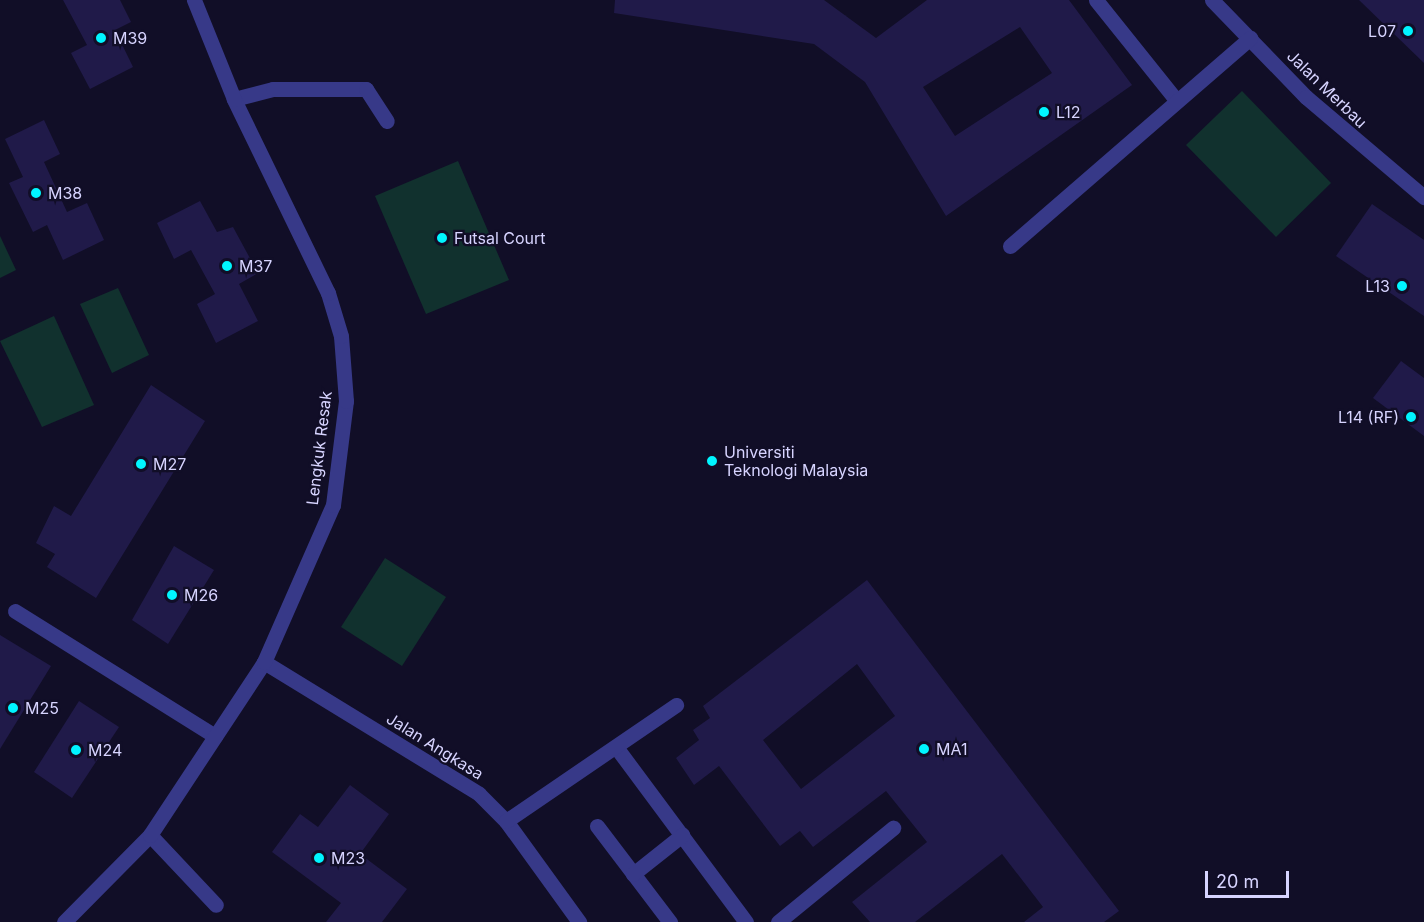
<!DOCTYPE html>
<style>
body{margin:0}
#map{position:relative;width:1424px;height:922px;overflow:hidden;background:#110e27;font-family:Inter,sans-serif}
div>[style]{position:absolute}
.green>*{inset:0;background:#11312e}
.building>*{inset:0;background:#201a49}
.minor>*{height:15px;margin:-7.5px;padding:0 7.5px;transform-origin:7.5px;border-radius:7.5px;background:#373988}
.dots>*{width:16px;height:16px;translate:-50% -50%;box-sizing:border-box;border:3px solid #110e27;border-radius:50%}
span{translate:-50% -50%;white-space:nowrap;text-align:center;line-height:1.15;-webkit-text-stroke:4.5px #110e27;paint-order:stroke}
.poi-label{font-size:16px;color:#d7d4ff}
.right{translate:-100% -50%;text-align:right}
.left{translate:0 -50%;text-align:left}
.street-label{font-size:16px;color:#d7d4ff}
.scale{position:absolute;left:1205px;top:871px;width:84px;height:27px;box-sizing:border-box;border:3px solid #d7d4ff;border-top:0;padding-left:8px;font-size:18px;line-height:21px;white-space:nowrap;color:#d7d4ff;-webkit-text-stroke:4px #110e27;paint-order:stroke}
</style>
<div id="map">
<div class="green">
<i style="clip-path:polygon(1242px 91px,1331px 183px,1276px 237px,1186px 145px)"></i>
<i style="clip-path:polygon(458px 161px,509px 280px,426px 314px,375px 196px)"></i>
<i style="clip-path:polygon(0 236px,16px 270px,0 278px)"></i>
<i style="clip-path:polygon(118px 288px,149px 355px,112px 373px,80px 304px)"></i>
<i style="clip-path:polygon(54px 316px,94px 405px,42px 427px,0 341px)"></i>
<i style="clip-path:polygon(385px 558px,446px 597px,402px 666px,341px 627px)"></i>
</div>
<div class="building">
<i style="clip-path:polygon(63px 0,120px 0,131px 22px,115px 30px,133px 67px,90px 89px,71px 53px,87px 45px)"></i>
<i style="clip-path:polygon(evenodd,615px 0,824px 0,876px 38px,927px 0,1069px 0,1132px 85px,946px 216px,865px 82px,814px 44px,614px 13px,615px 0,1020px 27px,1052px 73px,955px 136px,923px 87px,1020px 27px)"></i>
<i style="clip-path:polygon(1359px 0,1424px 0,1424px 63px)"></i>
<i style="clip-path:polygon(44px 120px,60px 154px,44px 162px,67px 212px,87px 203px,104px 240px,63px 260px,47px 225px,33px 232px,9px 183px,23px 177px,5px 139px)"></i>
<i style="clip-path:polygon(200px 201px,217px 232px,233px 227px,258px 273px,239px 284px,258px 321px,216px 343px,197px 304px,215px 294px,191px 250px,174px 259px,157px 223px)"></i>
<i style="clip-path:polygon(1372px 204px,1424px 240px,1424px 316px,1336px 256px)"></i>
<i style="clip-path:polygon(1401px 361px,1424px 378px,1424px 436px,1373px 398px)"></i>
<i style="clip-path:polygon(151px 385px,205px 421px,96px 598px,47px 567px,55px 554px,36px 543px,54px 506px,71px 516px)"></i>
<i style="clip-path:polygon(174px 546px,214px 570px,168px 644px,132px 620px)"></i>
<i style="clip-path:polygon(evenodd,867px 580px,1119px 911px,1104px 922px,1024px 922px,1043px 907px,1002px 854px,915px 922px,870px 922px,852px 902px,927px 842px,886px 791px,813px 847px,800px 831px,780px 846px,719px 766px,694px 785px,676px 758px,699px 740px,693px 730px,710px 718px,703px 706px,867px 580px,857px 664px,895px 716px,801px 789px,763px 740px,857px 664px)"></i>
<i style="clip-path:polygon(0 635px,51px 666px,0 749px)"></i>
<i style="clip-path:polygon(79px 701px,119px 727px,72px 798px,34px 772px)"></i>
<i style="clip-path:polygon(350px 785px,389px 814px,360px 854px,407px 889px,382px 922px,326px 922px,341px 903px,272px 852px,300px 814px,318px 827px)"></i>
</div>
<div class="minor">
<i style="left:1096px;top:0;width:129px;rotate:51.3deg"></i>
<i style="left:1212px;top:0;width:135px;rotate:45.9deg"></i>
<i style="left:1306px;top:97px;width:155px;rotate:40.3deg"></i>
<i style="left:234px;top:99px;width:40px;rotate:-14.4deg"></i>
<i style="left:273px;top:89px;width:93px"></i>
<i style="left:366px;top:89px;width:38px;rotate:57deg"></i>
<i style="left:1010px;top:246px;width:318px;rotate:-40.9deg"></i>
<i style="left:15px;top:611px;width:236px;rotate:32deg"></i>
<i style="left:264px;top:662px;width:252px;rotate:31.5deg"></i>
<i style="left:479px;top:794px;width:38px;rotate:45deg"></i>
<i style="left:506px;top:821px;width:125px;rotate:54.1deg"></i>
<i style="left:616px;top:747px;width:218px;rotate:53.4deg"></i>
<i style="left:506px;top:821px;width:206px;rotate:-34.3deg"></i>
<i style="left:597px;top:826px;width:121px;rotate:52.8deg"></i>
<i style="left:150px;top:835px;width:96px;rotate:46.7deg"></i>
<i style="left:633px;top:874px;width:63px;rotate:-38.5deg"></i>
<i style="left:64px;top:922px;width:122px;rotate:-45.3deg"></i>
<i style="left:150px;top:835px;width:207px;rotate:-56.6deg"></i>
<i style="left:264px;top:662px;width:171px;rotate:-66.3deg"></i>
<i style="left:333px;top:505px;width:105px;rotate:-82.9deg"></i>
<i style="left:346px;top:401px;width:65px;rotate:-94.4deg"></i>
<i style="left:341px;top:336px;width:45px;rotate:-106.8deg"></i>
<i style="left:328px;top:293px;width:216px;rotate:-115.9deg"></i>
<i style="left:234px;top:99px;width:107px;rotate:-112deg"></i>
<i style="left:778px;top:922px;width:149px;rotate:-39.3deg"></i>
</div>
<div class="dots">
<i style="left:1408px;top:31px;background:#00f5ff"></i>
<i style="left:101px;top:38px;background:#00f5ff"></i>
<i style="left:1044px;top:112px;background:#00f5ff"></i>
<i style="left:36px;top:193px;background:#00f5ff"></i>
<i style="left:442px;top:238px;background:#00f5ff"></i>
<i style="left:227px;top:266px;background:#00f5ff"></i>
<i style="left:1402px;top:286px;background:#00f5ff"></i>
<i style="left:1411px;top:417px;background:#00f5ff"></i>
<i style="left:712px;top:461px;background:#00f5ff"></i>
<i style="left:141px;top:464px;background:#00f5ff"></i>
<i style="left:172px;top:595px;background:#00f5ff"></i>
<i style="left:13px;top:708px;background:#00f5ff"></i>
<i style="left:924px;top:749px;background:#00f5ff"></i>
<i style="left:76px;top:750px;background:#00f5ff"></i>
<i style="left:319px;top:858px;background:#00f5ff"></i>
</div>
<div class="poi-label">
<span class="right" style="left:1396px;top:31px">L07</span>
<span class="left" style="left:113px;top:38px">M39</span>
<span class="left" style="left:1056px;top:112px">L12</span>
<span class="left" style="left:48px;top:193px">M38</span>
<span class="left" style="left:454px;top:238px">Futsal Court</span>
<span class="left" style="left:239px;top:266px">M37</span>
<span class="right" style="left:1390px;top:286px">L13</span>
<span class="right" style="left:1399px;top:417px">L14 (RF)</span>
<span class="left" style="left:724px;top:461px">Universiti<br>Teknologi Malaysia</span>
<span class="left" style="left:153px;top:464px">M27</span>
<span class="left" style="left:184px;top:595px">M26</span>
<span class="left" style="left:25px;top:708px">M25</span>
<span class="left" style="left:936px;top:749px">MA1</span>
<span class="left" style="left:88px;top:750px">M24</span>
<span class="left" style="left:331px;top:858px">M23</span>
</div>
<div class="street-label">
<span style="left:1327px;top:89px;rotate:44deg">Jalan Merbau</span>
<span style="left:319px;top:448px;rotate:-83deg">Lengkuk Resak</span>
<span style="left:435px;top:746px;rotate:32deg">Jalan Angkasa</span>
</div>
<div class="scale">20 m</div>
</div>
